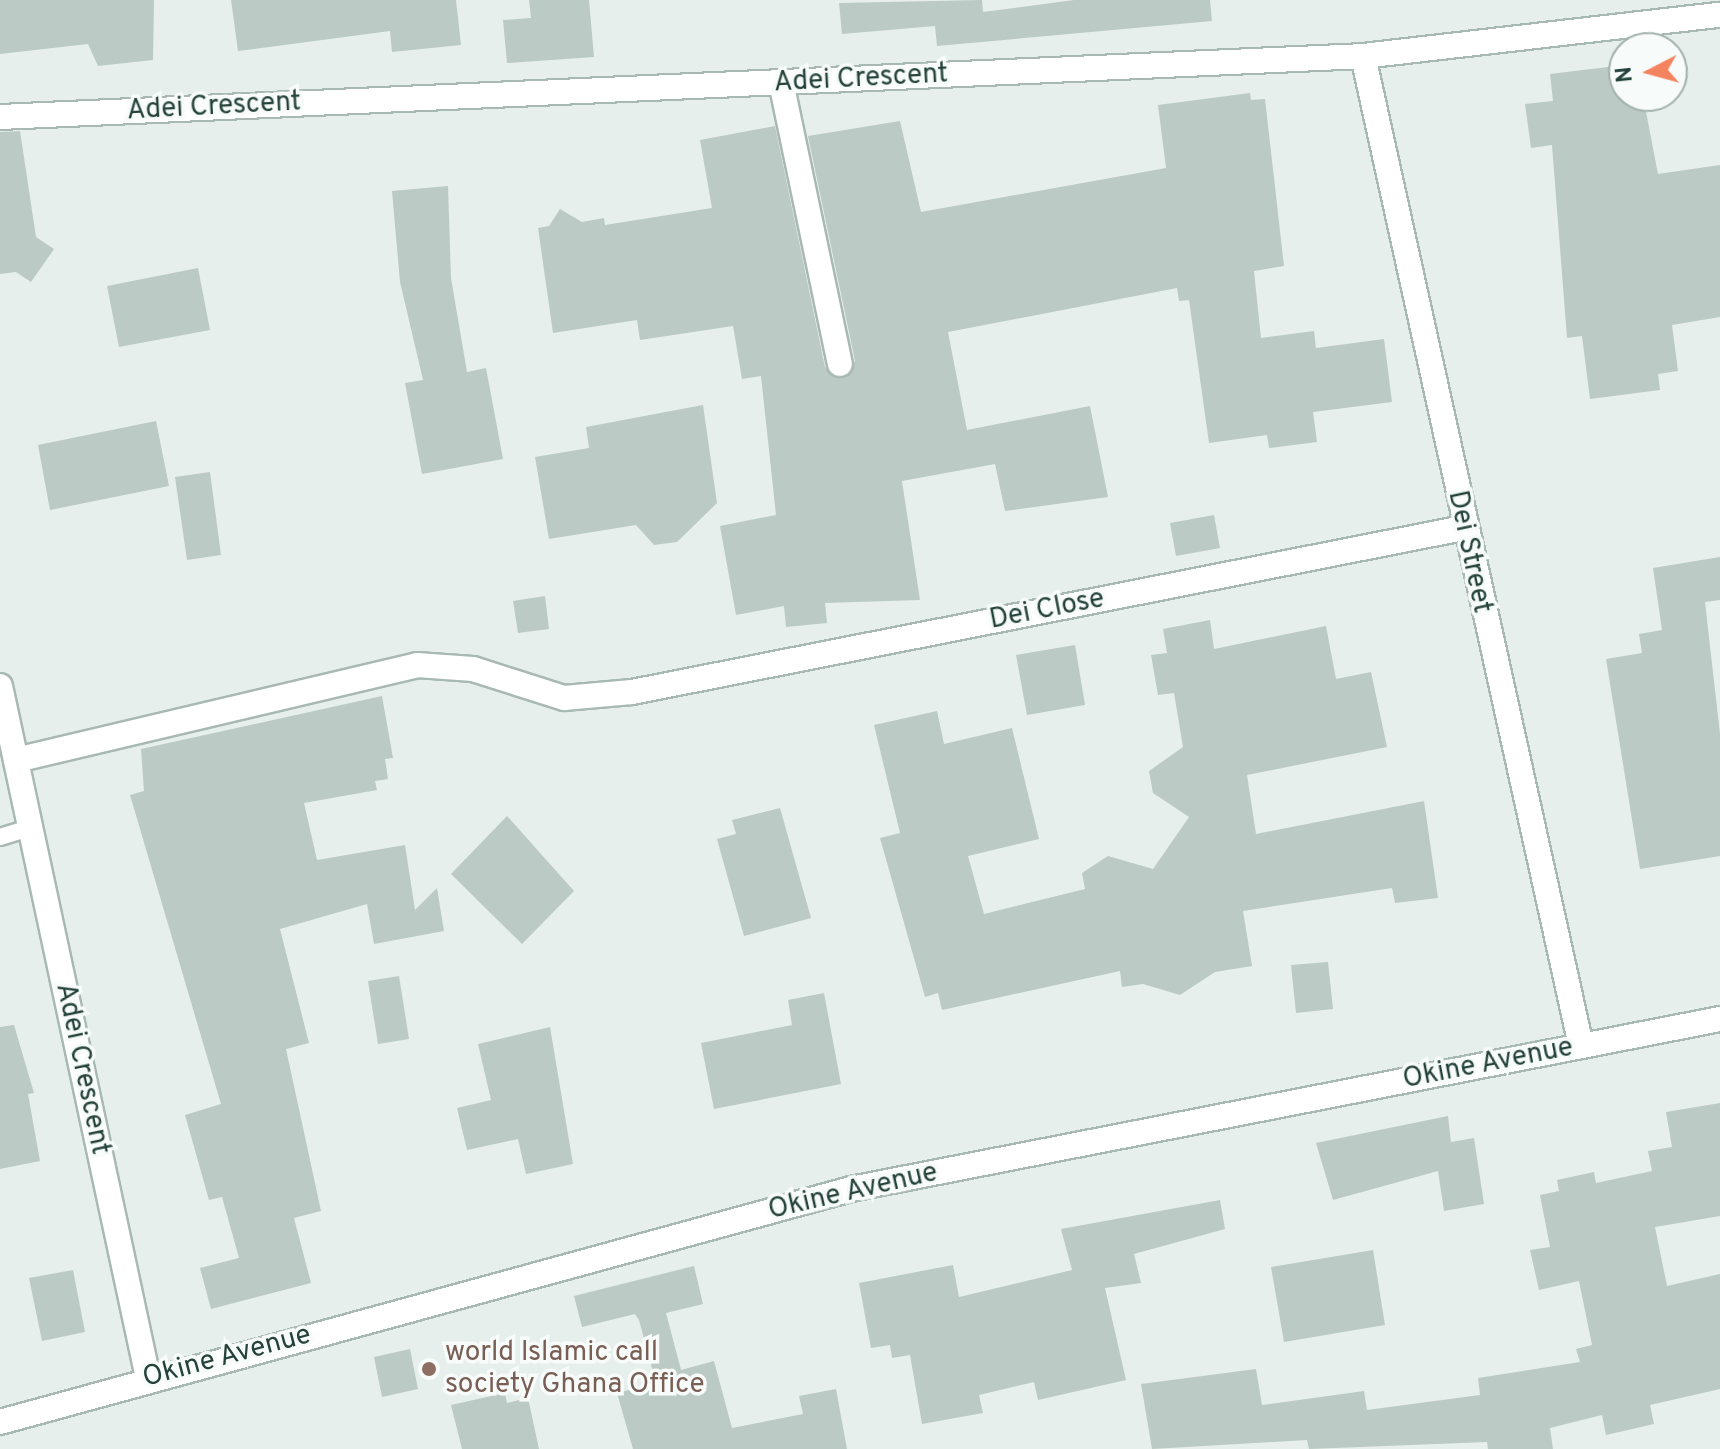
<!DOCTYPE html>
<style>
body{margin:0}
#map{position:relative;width:1720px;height:1449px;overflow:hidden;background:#e6efeb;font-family:Overpass,sans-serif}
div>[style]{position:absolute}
.building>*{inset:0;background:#bbcac4}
.roads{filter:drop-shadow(2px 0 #a8b8b2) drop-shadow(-2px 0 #a8b8b2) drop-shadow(0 2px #a8b8b2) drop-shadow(0 -2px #a8b8b2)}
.service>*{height:16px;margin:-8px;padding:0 8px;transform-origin:8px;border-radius:8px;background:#fff}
.minor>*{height:24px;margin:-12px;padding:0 12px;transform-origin:12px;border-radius:12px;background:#fff}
.dots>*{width:22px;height:22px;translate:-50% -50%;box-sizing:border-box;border:4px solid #f7fbf9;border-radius:50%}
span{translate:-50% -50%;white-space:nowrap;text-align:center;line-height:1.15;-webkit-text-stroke:7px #f7fbf9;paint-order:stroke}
.street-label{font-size:28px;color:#24423a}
.education-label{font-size:28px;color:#785e54}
.left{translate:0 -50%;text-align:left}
.north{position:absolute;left:1608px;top:32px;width:80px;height:80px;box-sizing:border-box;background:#f7fbf9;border:2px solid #a3b1ad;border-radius:50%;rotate:264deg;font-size:22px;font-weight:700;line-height:32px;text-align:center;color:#24423a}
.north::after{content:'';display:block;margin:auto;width:28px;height:36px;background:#f4845f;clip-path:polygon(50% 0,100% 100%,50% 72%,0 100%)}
</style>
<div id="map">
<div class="building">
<i style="clip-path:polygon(0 0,154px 0,153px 60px,98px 66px,88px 44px,0 54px)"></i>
<i style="clip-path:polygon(231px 0,456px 0,461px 45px,392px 52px,390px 31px,238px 51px)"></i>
<i style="clip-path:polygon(529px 0,589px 0,594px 57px,507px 63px,503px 20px,531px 18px)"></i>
<i style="clip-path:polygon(982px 0,983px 12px,1074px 0,1210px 0,1212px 21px,937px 46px,935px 26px,842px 34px,839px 3px)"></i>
<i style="clip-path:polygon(1624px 65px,1624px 96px,1643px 96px,1658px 174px,1720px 165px,1720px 317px,1672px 325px,1678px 371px,1658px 374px,1660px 390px,1590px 399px,1582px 336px,1567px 338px,1552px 145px,1531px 148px,1525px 104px,1553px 101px,1550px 74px)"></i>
<i style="clip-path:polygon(1250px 93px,1251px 100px,1265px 99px,1284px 266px,1254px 271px,1261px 338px,1314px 331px,1316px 348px,1384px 339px,1392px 402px,1313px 412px,1317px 442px,1269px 448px,1267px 435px,1209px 443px,1189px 300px,1179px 301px,1177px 288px,948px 332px,967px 430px,1090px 406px,1108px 497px,1005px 511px,995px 464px,902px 481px,920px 600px,825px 603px,827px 623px,786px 627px,784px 606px,736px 615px,720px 526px,776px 515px,761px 376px,742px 379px,733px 326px,640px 340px,637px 320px,553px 333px,538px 228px,549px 226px,560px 209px,582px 222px,604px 218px,605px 225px,712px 208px,700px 140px,775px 126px,825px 367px,844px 378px,855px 361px,808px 136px,900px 121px,921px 212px,1166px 168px,1158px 105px)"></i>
<i style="clip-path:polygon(20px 131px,36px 237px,54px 249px,31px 282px,16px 272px,0 274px,0 132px)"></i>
<i style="clip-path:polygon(448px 186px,451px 278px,467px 372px,486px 368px,503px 459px,422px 474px,405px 383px,423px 380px,400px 282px,392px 191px)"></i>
<i style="clip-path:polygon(198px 268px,210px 330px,119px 347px,107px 286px)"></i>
<i style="clip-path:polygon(703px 405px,717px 503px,677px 542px,654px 545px,636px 525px,549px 539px,535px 457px,589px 448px,586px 427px)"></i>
<i style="clip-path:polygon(156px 421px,169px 486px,50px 510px,38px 445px)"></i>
<i style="clip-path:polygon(210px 472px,221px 555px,187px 560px,175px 477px)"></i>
<i style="clip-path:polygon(1214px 515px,1220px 548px,1176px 556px,1170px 523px)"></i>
<i style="clip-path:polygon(1720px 557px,1720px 600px,1705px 602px,1720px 734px,1720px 856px,1640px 869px,1606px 659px,1642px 653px,1639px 634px,1662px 630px,1653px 568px)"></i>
<i style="clip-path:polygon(545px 596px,549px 629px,518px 633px,513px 601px)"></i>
<i style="clip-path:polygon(1210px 620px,1214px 649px,1326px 626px,1336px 679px,1371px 672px,1387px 747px,1247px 775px,1256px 834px,1424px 801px,1438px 898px,1395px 903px,1392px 888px,1243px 911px,1252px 966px,1215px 972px,1180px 995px,1143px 984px,1122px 987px,1120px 971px,942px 1010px,938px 993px,925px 997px,880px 838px,900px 833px,874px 725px,937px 711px,944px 744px,1012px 728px,1039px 839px,968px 856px,984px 914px,1085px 889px,1082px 873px,1108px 856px,1153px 869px,1189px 817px,1153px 793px,1149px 771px,1183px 747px,1174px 693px,1158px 695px,1151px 655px,1167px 653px,1163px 629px)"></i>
<i style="clip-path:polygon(1075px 645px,1085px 705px,1027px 715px,1016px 655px)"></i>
<i style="clip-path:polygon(382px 696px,393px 758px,385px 759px,388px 779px,375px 781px,377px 790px,304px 803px,317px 860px,405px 845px,415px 910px,437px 888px,444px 931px,374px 944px,367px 904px,280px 929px,309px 1043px,286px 1049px,321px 1211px,294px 1218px,311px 1283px,211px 1309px,200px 1268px,239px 1258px,222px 1197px,209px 1200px,185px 1115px,221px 1104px,130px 795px,144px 791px,141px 749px)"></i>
<i style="clip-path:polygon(780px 808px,811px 918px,744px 936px,717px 839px,736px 834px,732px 820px)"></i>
<i style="clip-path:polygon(507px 816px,574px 891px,522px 944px,451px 874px)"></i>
<i style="clip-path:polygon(1328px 962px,1333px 1009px,1296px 1013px,1291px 965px)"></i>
<i style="clip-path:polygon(399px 976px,409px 1039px,378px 1044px,368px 981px)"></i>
<i style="clip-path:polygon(824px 993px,841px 1084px,714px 1109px,701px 1043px,792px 1025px,788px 1000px)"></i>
<i style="clip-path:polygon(14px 1025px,34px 1093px,28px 1094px,40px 1161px,0 1169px,0 1027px)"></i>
<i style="clip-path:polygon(550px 1027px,573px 1164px,526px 1174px,518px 1139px,467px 1150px,457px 1108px,491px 1100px,478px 1044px)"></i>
<i style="clip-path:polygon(1720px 1103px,1720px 1216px,1655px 1227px,1667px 1286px,1720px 1274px,1720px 1389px,1650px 1405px,1654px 1424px,1606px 1435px,1602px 1415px,1550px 1428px,1553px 1449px,1488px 1449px,1487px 1442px,1309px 1449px,1307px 1440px,1152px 1449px,1141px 1384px,1256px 1369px,1262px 1405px,1364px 1391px,1367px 1410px,1480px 1395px,1478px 1378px,1580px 1362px,1576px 1349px,1592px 1345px,1579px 1281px,1539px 1290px,1530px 1250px,1550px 1247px,1540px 1195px,1559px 1191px,1557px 1180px,1594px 1172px,1596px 1183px,1652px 1171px,1648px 1151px,1672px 1147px,1666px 1112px)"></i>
<i style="clip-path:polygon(1448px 1116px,1451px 1142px,1474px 1138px,1484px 1204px,1444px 1211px,1438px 1171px,1333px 1200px,1316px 1143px)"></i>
<i style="clip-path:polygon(1220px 1200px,1225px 1229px,1134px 1254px,1141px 1283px,1105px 1288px,1126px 1380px,1038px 1400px,1034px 1382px,979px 1395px,983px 1413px,922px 1424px,910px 1355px,892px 1358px,890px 1345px,871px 1348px,859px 1283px,953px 1265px,959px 1297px,1072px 1270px,1061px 1229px)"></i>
<i style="clip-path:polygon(1373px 1250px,1385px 1325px,1284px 1342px,1271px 1267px)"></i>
<i style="clip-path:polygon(694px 1266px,703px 1304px,666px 1313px,681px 1370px,714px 1361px,732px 1428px,803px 1414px,799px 1396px,836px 1389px,847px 1449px,633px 1449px,617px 1393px,656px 1383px,639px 1320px,635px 1314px,582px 1327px,574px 1296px)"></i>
<i style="clip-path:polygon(73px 1270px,85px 1332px,42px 1341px,29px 1278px)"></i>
<i style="clip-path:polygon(410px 1349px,418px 1389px,382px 1397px,374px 1357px)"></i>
<i style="clip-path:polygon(505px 1393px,507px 1403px,528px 1398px,539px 1449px,462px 1449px,451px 1405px)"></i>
</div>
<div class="roads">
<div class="service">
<i style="left:0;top:837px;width:31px;rotate:-17deg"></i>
</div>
<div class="minor">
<i style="left:1363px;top:56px;width:1014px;rotate:77.58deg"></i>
<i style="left:781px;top:82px;width:288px;rotate:78.2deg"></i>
<i style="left:0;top:117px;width:1364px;rotate:-2.56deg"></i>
<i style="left:1363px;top:56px;width:359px;rotate:-6.6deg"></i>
<i style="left:0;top:686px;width:708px;rotate:77.93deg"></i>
<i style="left:16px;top:760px;width:412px;rotate:-13.3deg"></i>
<i style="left:417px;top:665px;width:56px;rotate:4.1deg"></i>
<i style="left:473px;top:669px;width:96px;rotate:17.7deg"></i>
<i style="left:564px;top:698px;width:68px;rotate:-5deg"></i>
<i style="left:632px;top:692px;width:847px;rotate:-11.16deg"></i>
<i style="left:0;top:1422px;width:882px;rotate:-15.31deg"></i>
<i style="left:851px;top:1189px;width:885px;rotate:-11.07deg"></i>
</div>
</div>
<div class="dots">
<i style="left:429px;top:1369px;background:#8d6e63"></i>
</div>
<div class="street-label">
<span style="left:861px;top:79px;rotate:-3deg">Adei Crescent</span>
<span style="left:214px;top:107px;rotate:-3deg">Adei Crescent</span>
<span style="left:1469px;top:552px;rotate:78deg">Dei Street</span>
<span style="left:1047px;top:610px;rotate:-11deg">Dei Close</span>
<span style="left:1488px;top:1064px;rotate:-11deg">Okine Avenue</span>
<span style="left:82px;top:1069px;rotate:78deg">Adei Crescent</span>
<span style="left:853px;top:1192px;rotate:-13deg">Okine Avenue</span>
<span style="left:227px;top:1357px;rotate:-15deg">Okine Avenue</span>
</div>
<div class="education-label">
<span class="left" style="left:445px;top:1369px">world Islamic call<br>society Ghana Office</span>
</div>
<div class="north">N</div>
</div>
